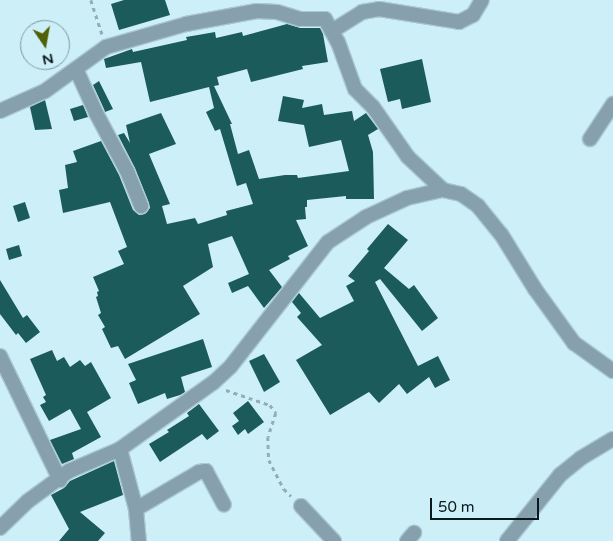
<!DOCTYPE html>
<style>
body{margin:0}
#map{position:relative;width:613px;height:541px;overflow:hidden;background:#cdeff8;font-family:"Varela Round",sans-serif}
div>[style]{position:absolute}
.building>*{inset:0;background:#1c5b5b}
.path>*{height:2.5px;margin-top:-1.25px;transform-origin:0;background:repeating-linear-gradient(90deg,#92adb5 0 4px,transparent 0 8px)}
.roads{filter:drop-shadow(1px 0 #aac8d0) drop-shadow(-1px 0 #aac8d0) drop-shadow(0 1px #aac8d0) drop-shadow(0 -1px #aac8d0)}
.minor>*{height:14px;margin:-7px;padding:0 7px;transform-origin:7px;border-radius:7px;background:#87a0ae}
span{translate:-50% -50%;white-space:nowrap;text-align:center;line-height:1.15;-webkit-text-stroke:5px #cdeff8;paint-order:stroke}
.north{position:absolute;left:20px;top:20px;width:50px;height:50px;box-sizing:border-box;background:#cdeff8;border:1px solid #8099a0;border-radius:50%;rotate:168deg;font-size:14px;font-weight:700;line-height:20px;text-align:center;color:#0c191c}
.north::after{content:'';display:block;margin:auto;width:18px;height:22px;background:#506108;clip-path:polygon(50% 0,100% 100%,50% 72%,0 100%)}
.scale{position:absolute;left:430px;top:498px;width:109px;height:22px;box-sizing:border-box;border:2px solid #0c191c;border-top:0;padding-left:6px;font-size:15px;line-height:18px;white-space:nowrap;color:#0c191c;-webkit-text-stroke:4px #cdeff8;paint-order:stroke}
</style>
<div id="map">
<div class="building">
<i style="clip-path:polygon(124px 0,165px 0,170px 15px,119px 30px,111px 4px)"></i>
<i style="clip-path:polygon(287px 24px,300px 28px,320px 28px,323px 34px,328px 62px,302px 66px,303px 69px,251px 82px,247px 69px,217px 77px,219px 85px,214px 86px,232px 124px,230px 124px,238px 154px,249px 150px,259px 179px,285px 175px,297px 175px,298px 178px,349px 171px,341px 140px,309px 147px,304px 125px,278px 121px,283px 96px,304px 100px,302px 108px,322px 104px,324px 115px,352px 111px,354px 121px,366px 113px,378px 129px,368px 135px,373px 152px,374px 199px,346px 199px,346px 196px,307px 200px,307px 207px,305px 207px,306px 219px,296px 220px,308px 246px,288px 256px,290px 259px,269px 270px,282px 287px,264px 308px,248px 286px,232px 293px,228px 283px,249px 274px,232px 236px,208px 244px,213px 267px,183px 286px,200px 314px,125px 359px,118px 346px,111px 348px,102px 329px,105px 327px,98px 315px,101px 313px,96px 297px,98px 296px,97px 292px,99px 291px,93px 277px,124px 264px,118px 251px,127px 247px,110px 202px,63px 213px,59px 190px,68px 188px,65px 165px,77px 162px,73px 151px,101px 141px,119px 175px,133px 210px,139px 215px,145px 214px,150px 208px,149px 203px,135px 168px,118px 135px,124px 133px,130px 143px,126px 125px,161px 113px,176px 144px,149px 154px,170px 204px,162px 206px,167px 224px,195px 218px,198px 224px,227px 215px,226px 211px,253px 204px,246px 183px,237px 186px,220px 129px,215px 131px,206px 112px,214px 108px,209px 87px,150px 102px,141px 62px,106px 68px,104px 59px,132px 49px,133px 52px,187px 40px,186px 37px,198px 35px,215px 32px,216px 38px,242px 32px,243px 36px)"></i>
<i style="clip-path:polygon(422px 59px,431px 102px,402px 109px,400px 99px,388px 102px,380px 69px)"></i>
<i style="clip-path:polygon(99px 81px,113px 109px,105px 112px,104px 109px,93px 85px)"></i>
<i style="clip-path:polygon(45px 100px,52px 129px,35px 130px,30px 107px)"></i>
<i style="clip-path:polygon(83px 105px,88px 117px,74px 121px,70px 109px)"></i>
<i style="clip-path:polygon(25px 202px,30px 218px,18px 222px,13px 206px)"></i>
<i style="clip-path:polygon(388px 224px,408px 240px,384px 268px,409px 289px,414px 285px,438px 318px,422px 331px,380px 279px,375px 282px,418px 366px,438px 356px,450px 380px,435px 388px,429px 377px,407px 394px,399px 384px,379px 403px,369px 392px,330px 415px,296px 360px,322px 345px,297px 317px,301px 313px,292px 302px,299px 293px,320px 318px,354px 301px,346px 286px,355px 281px,348px 276px,369px 251px,367px 249px)"></i>
<i style="clip-path:polygon(19px 245px,22px 256px,9px 260px,6px 249px)"></i>
<i style="clip-path:polygon(0 280px,23px 318px,27px 315px,40px 332px,26px 343px,18px 333px,16px 335px,0 314px)"></i>
<i style="clip-path:polygon(203px 339px,212px 367px,181px 377px,185px 392px,180px 395px,167px 399px,165px 393px,138px 404px,129px 383px,136px 380px,128px 364px)"></i>
<i style="clip-path:polygon(52px 350px,57px 361px,64px 357px,70px 367px,80px 360px,85px 366px,91px 362px,111px 398px,87px 412px,101px 437px,72px 453px,74px 459px,62px 464px,50px 440px,81px 429px,70px 409px,49px 421px,40px 405px,46px 402px,43px 397px,46px 395px,30px 359px)"></i>
<i style="clip-path:polygon(264px 354px,280px 382px,264px 392px,249px 361px)"></i>
<i style="clip-path:polygon(248px 401px,264px 422px,248px 434px,245px 429px,238px 435px,232px 426px,239px 421px,233px 413px)"></i>
<i style="clip-path:polygon(199px 404px,219px 431px,207px 440px,202px 434px,160px 462px,149px 444px,169px 432px,167px 430px,189px 416px,187px 413px)"></i>
<i style="clip-path:polygon(114px 461px,123px 495px,80px 512px,105px 533px,98px 541px,59px 541px,69px 529px,51px 495px,64px 488px,70px 481px)"></i>
</div>
<div class="path">
<i style="left:91px;top:0;width:36px;rotate:72deg"></i>
<i style="left:226px;top:390px;width:46px;rotate:18.8deg"></i>
<i style="left:270px;top:405px;width:10px;rotate:53deg"></i>
<i style="left:276px;top:413px;width:25px;rotate:108deg"></i>
<i style="left:268px;top:437px;width:23px;rotate:88deg"></i>
<i style="left:269px;top:460px;width:33px;rotate:63deg"></i>
<i style="left:284px;top:489px;width:10px;rotate:45deg"></i>
</div>
<div class="roads">
<div class="minor">
<i style="left:332px;top:31px;width:36px;rotate:-32deg"></i>
<i style="left:362px;top:12px;width:17px;rotate:-10deg"></i>
<i style="left:379px;top:9px;width:81px;rotate:9.2deg"></i>
<i style="left:459px;top:22px;width:16px;rotate:-27deg"></i>
<i style="left:473px;top:15px;width:17px;rotate:-59deg"></i>
<i style="left:76px;top:69px;width:48px;rotate:65.6deg"></i>
<i style="left:96px;top:113px;width:66px;rotate:61.9deg"></i>
<i style="left:127px;top:171px;width:38px;rotate:68deg"></i>
<i style="left:0;top:111px;width:49px;rotate:-24deg"></i>
<i style="left:45px;top:91px;width:75px;rotate:-35.8deg"></i>
<i style="left:106px;top:47px;width:83px;rotate:-16deg"></i>
<i style="left:186px;top:24px;width:72px;rotate:-10.4deg"></i>
<i style="left:257px;top:11px;width:20px;rotate:3deg"></i>
<i style="left:277px;top:12px;width:24px;rotate:17deg"></i>
<i style="left:300px;top:19px;width:25px"></i>
<i style="left:325px;top:19px;width:26px;rotate:61deg"></i>
<i style="left:338px;top:42px;width:50px;rotate:70.1deg"></i>
<i style="left:355px;top:89px;width:25px;rotate:45deg"></i>
<i style="left:373px;top:107px;width:61px;rotate:55deg"></i>
<i style="left:408px;top:157px;width:48px;rotate:43.3deg"></i>
<i style="left:590px;top:139px;width:42px;rotate:-56.7deg"></i>
<i style="left:0;top:356px;width:138px;rotate:64.2deg"></i>
<i style="left:120px;top:449px;width:62px;rotate:75.1deg"></i>
<i style="left:136px;top:509px;width:32px;rotate:85deg"></i>
<i style="left:301px;top:506px;width:48px;rotate:46.7deg"></i>
<i style="left:136px;top:509px;width:73px;rotate:-30.4deg"></i>
<i style="left:199px;top:472px;width:7px;rotate:-8deg"></i>
<i style="left:206px;top:471px;width:38px;rotate:62deg"></i>
<i style="left:0;top:528px;width:39px;rotate:-44deg"></i>
<i style="left:28px;top:501px;width:51px;rotate:-36.2deg"></i>
<i style="left:69px;top:471px;width:56px;rotate:-23.3deg"></i>
<i style="left:120px;top:449px;width:115px;rotate:-35.5deg"></i>
<i style="left:214px;top:382px;width:23px;rotate:-43deg"></i>
<i style="left:231px;top:366px;width:157px;rotate:-52deg"></i>
<i style="left:328px;top:242px;width:45px;rotate:-33.3deg"></i>
<i style="left:366px;top:217px;width:45px;rotate:-24.9deg"></i>
<i style="left:407px;top:198px;width:37px;rotate:-13deg"></i>
<i style="left:443px;top:190px;width:18px;rotate:13deg"></i>
<i style="left:461px;top:194px;width:21px;rotate:35deg"></i>
<i style="left:478px;top:206px;width:36px;rotate:51deg"></i>
<i style="left:501px;top:234px;width:65px;rotate:58.3deg"></i>
<i style="left:535px;top:289px;width:67px;rotate:54.2deg"></i>
<i style="left:574px;top:343px;width:48px;rotate:35.7deg"></i>
<i style="left:407px;top:541px;width:11px;rotate:-49deg"></i>
<i style="left:507px;top:541px;width:85px;rotate:-51.2deg"></i>
<i style="left:560px;top:475px;width:27px;rotate:-39deg"></i>
<i style="left:581px;top:458px;width:37px;rotate:-31deg"></i>
</div>
</div>
<div class="north">N</div>
<div class="scale">50 m</div>
</div>
